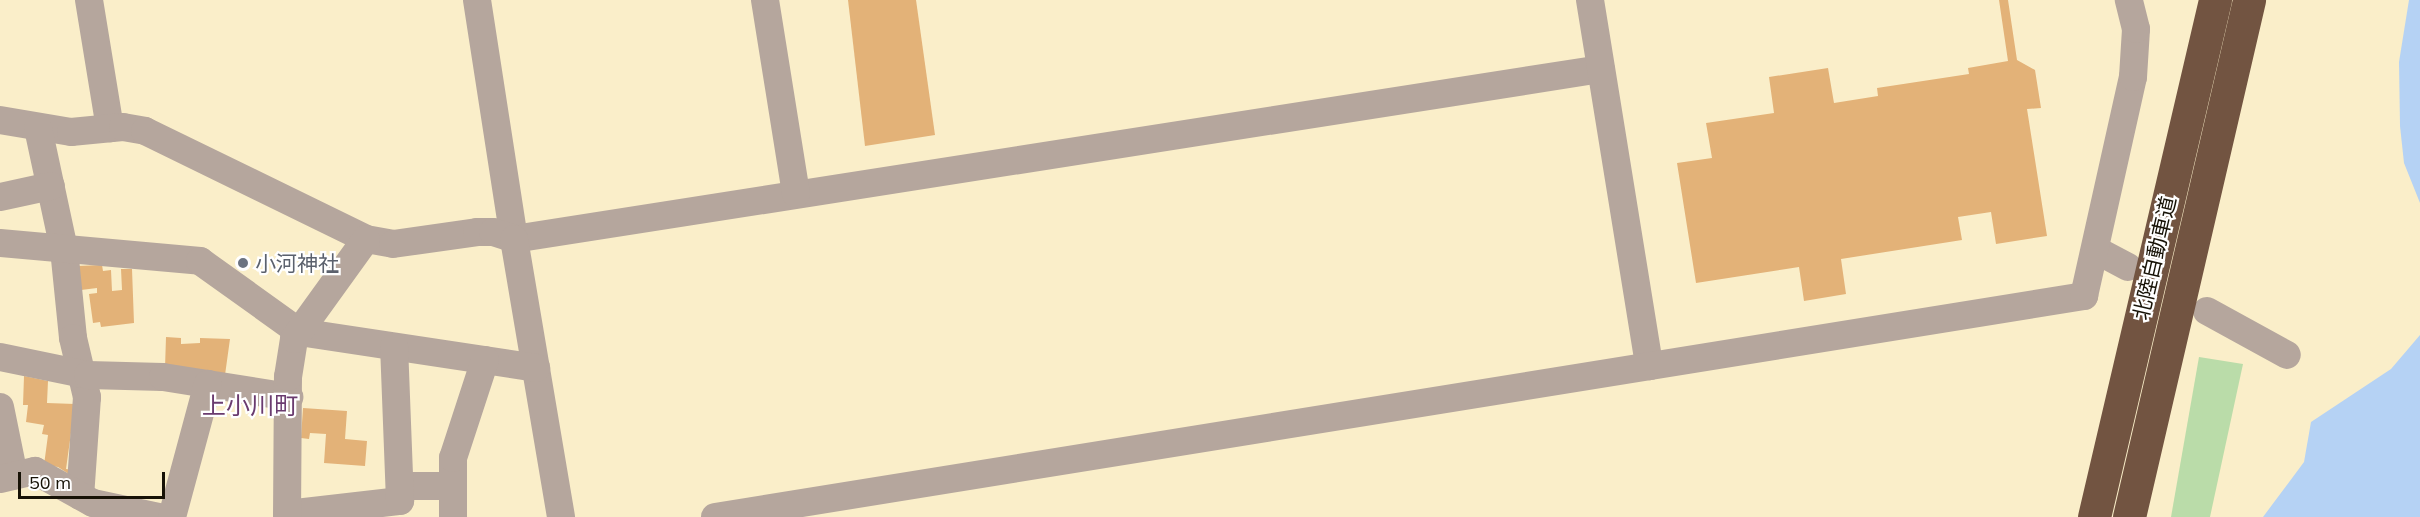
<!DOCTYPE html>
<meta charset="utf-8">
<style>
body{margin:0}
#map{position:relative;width:2420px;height:517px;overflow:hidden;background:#faeec9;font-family:Mulish,"Noto Sans JP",sans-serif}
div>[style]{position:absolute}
.green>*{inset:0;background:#badca9}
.water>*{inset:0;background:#b5d2f4}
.building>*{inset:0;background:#e3b278}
.minor>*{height:28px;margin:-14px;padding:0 14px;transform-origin:14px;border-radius:14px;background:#b5a69d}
.highway>*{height:33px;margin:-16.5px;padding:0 16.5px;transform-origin:16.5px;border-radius:16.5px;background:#725441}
.dots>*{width:16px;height:16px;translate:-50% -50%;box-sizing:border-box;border:3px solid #fff;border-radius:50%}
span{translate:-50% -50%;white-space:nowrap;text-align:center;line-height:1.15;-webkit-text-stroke:4.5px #fff;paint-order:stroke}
.street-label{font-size:21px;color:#171206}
.worship-label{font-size:21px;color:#5b616d}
.left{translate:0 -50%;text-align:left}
.quarter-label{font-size:24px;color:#6a3b6f}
.scale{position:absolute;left:18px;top:472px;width:147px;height:27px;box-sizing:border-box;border:3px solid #171206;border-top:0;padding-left:8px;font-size:18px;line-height:21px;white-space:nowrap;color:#171206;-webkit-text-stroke:4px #fff;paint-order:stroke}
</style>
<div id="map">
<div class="green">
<i style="clip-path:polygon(2199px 357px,2243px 364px,2210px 517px,2171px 517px)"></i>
</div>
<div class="water">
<i style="clip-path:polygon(2409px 0,2420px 0,2420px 203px,2404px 163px,2400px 126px,2399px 62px)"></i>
<i style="clip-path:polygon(2420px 335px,2420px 517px,2263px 517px,2304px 462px,2311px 422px,2391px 369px)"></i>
</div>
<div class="building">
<i style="clip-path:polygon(848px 0,916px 0,935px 135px,865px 146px)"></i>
<i style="clip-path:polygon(1999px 0,2008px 0,2017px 60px,2035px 70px,2041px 108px,2027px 109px,2047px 236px,1996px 244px,1991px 212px,1958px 217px,1962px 240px,1841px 259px,1846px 294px,1804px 301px,1799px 267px,1696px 283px,1677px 163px,1712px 158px,1706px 123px,1774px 113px,1769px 77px,1828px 68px,1834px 103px,1878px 96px,1877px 88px,1969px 74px,1968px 68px,2008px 61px)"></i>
<i style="clip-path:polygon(102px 265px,103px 271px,111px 270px,112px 291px,122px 290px,121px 269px,132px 269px,134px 323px,101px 327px,100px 322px,93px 323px,89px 294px,97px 293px,97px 288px,81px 290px,77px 266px)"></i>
<i style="clip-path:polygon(166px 337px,181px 338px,181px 344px,200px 343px,200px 338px,230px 339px,225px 375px,165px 368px)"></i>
<i style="clip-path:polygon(24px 376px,48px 381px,47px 403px,75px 404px,66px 469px,73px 470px,72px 476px,58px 467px,44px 465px,48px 435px,42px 434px,44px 425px,26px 422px,28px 405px,23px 405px)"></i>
<i style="clip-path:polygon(303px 408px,347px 411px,345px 439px,367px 441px,365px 466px,324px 463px,326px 434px,310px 433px,309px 439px,301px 438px)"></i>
</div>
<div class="minor">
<i style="left:89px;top:0;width:130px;rotate:80.7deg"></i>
<i style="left:477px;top:0;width:242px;rotate:81.2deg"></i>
<i style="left:514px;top:239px;width:1100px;rotate:-8.89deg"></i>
<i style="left:765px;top:0;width:196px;rotate:80.9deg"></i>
<i style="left:1590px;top:0;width:371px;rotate:80.8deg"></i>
<i style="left:0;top:120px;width:72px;rotate:9.6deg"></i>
<i style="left:71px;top:132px;width:52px;rotate:-5.5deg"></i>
<i style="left:123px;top:127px;width:22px;rotate:10deg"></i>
<i style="left:145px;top:131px;width:246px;rotate:26deg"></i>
<i style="left:366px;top:239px;width:27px;rotate:10deg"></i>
<i style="left:393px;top:244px;width:85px;rotate:-8.1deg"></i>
<i style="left:477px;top:232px;width:16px"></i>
<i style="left:493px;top:232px;width:22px;rotate:18deg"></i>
<i style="left:514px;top:239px;width:282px;rotate:80.4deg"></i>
<i style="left:38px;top:128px;width:124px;rotate:77.9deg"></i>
<i style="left:64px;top:249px;width:89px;rotate:84.2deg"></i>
<i style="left:73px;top:338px;width:61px;rotate:76.7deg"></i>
<i style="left:87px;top:397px;width:99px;rotate:94deg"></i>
<i style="left:0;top:197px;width:52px;rotate:-12.2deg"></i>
<i style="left:0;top:243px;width:201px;rotate:5.1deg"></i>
<i style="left:200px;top:261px;width:122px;rotate:35.6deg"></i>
<i style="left:299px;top:332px;width:240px;rotate:8.6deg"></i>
<i style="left:2096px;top:250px;width:36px;rotate:28deg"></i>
<i style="left:2207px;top:311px;width:91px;rotate:28.8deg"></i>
<i style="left:0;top:357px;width:90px;rotate:11.6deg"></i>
<i style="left:88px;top:375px;width:75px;rotate:1.5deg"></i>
<i style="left:163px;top:377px;width:128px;rotate:9deg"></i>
<i style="left:0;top:407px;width:70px;rotate:78.5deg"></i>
<i style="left:0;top:479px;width:36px;rotate:-13deg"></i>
<i style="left:35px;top:471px;width:66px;rotate:28.9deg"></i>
<i style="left:93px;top:503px;width:67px;rotate:12deg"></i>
<i style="left:400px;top:486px;width:53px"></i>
<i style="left:287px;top:514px;width:114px;rotate:-6.6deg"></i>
<i style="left:400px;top:501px;width:154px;rotate:-92.2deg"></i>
<i style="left:172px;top:517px;width:138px;rotate:-74.9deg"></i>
<i style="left:287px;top:517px;width:140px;rotate:-89.6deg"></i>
<i style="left:288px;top:377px;width:38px;rotate:-81deg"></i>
<i style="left:294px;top:339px;width:123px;rotate:-54.2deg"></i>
<i style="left:453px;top:517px;width:59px;rotate:-90deg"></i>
<i style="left:453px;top:458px;width:103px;rotate:-71.9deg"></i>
<i style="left:715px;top:517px;width:1387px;rotate:-9.17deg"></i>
<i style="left:2084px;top:296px;width:224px;rotate:-77.4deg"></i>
<i style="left:2133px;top:77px;width:48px;rotate:-86.4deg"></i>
<i style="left:2136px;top:29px;width:30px;rotate:-104deg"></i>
</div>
<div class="highway">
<i style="left:2094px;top:517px;width:531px;rotate:-76.83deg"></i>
<i style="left:2129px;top:517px;width:531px;rotate:-76.93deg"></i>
</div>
<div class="dots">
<i style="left:243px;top:263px;background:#6b7280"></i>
</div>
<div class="street-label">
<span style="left:2154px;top:258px;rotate:-77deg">北陸自動車道</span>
</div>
<div class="worship-label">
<span class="left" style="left:255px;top:263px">小河神社</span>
</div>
<div class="quarter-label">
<span style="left:250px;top:406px">上小川町</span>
</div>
<div class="scale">50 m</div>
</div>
